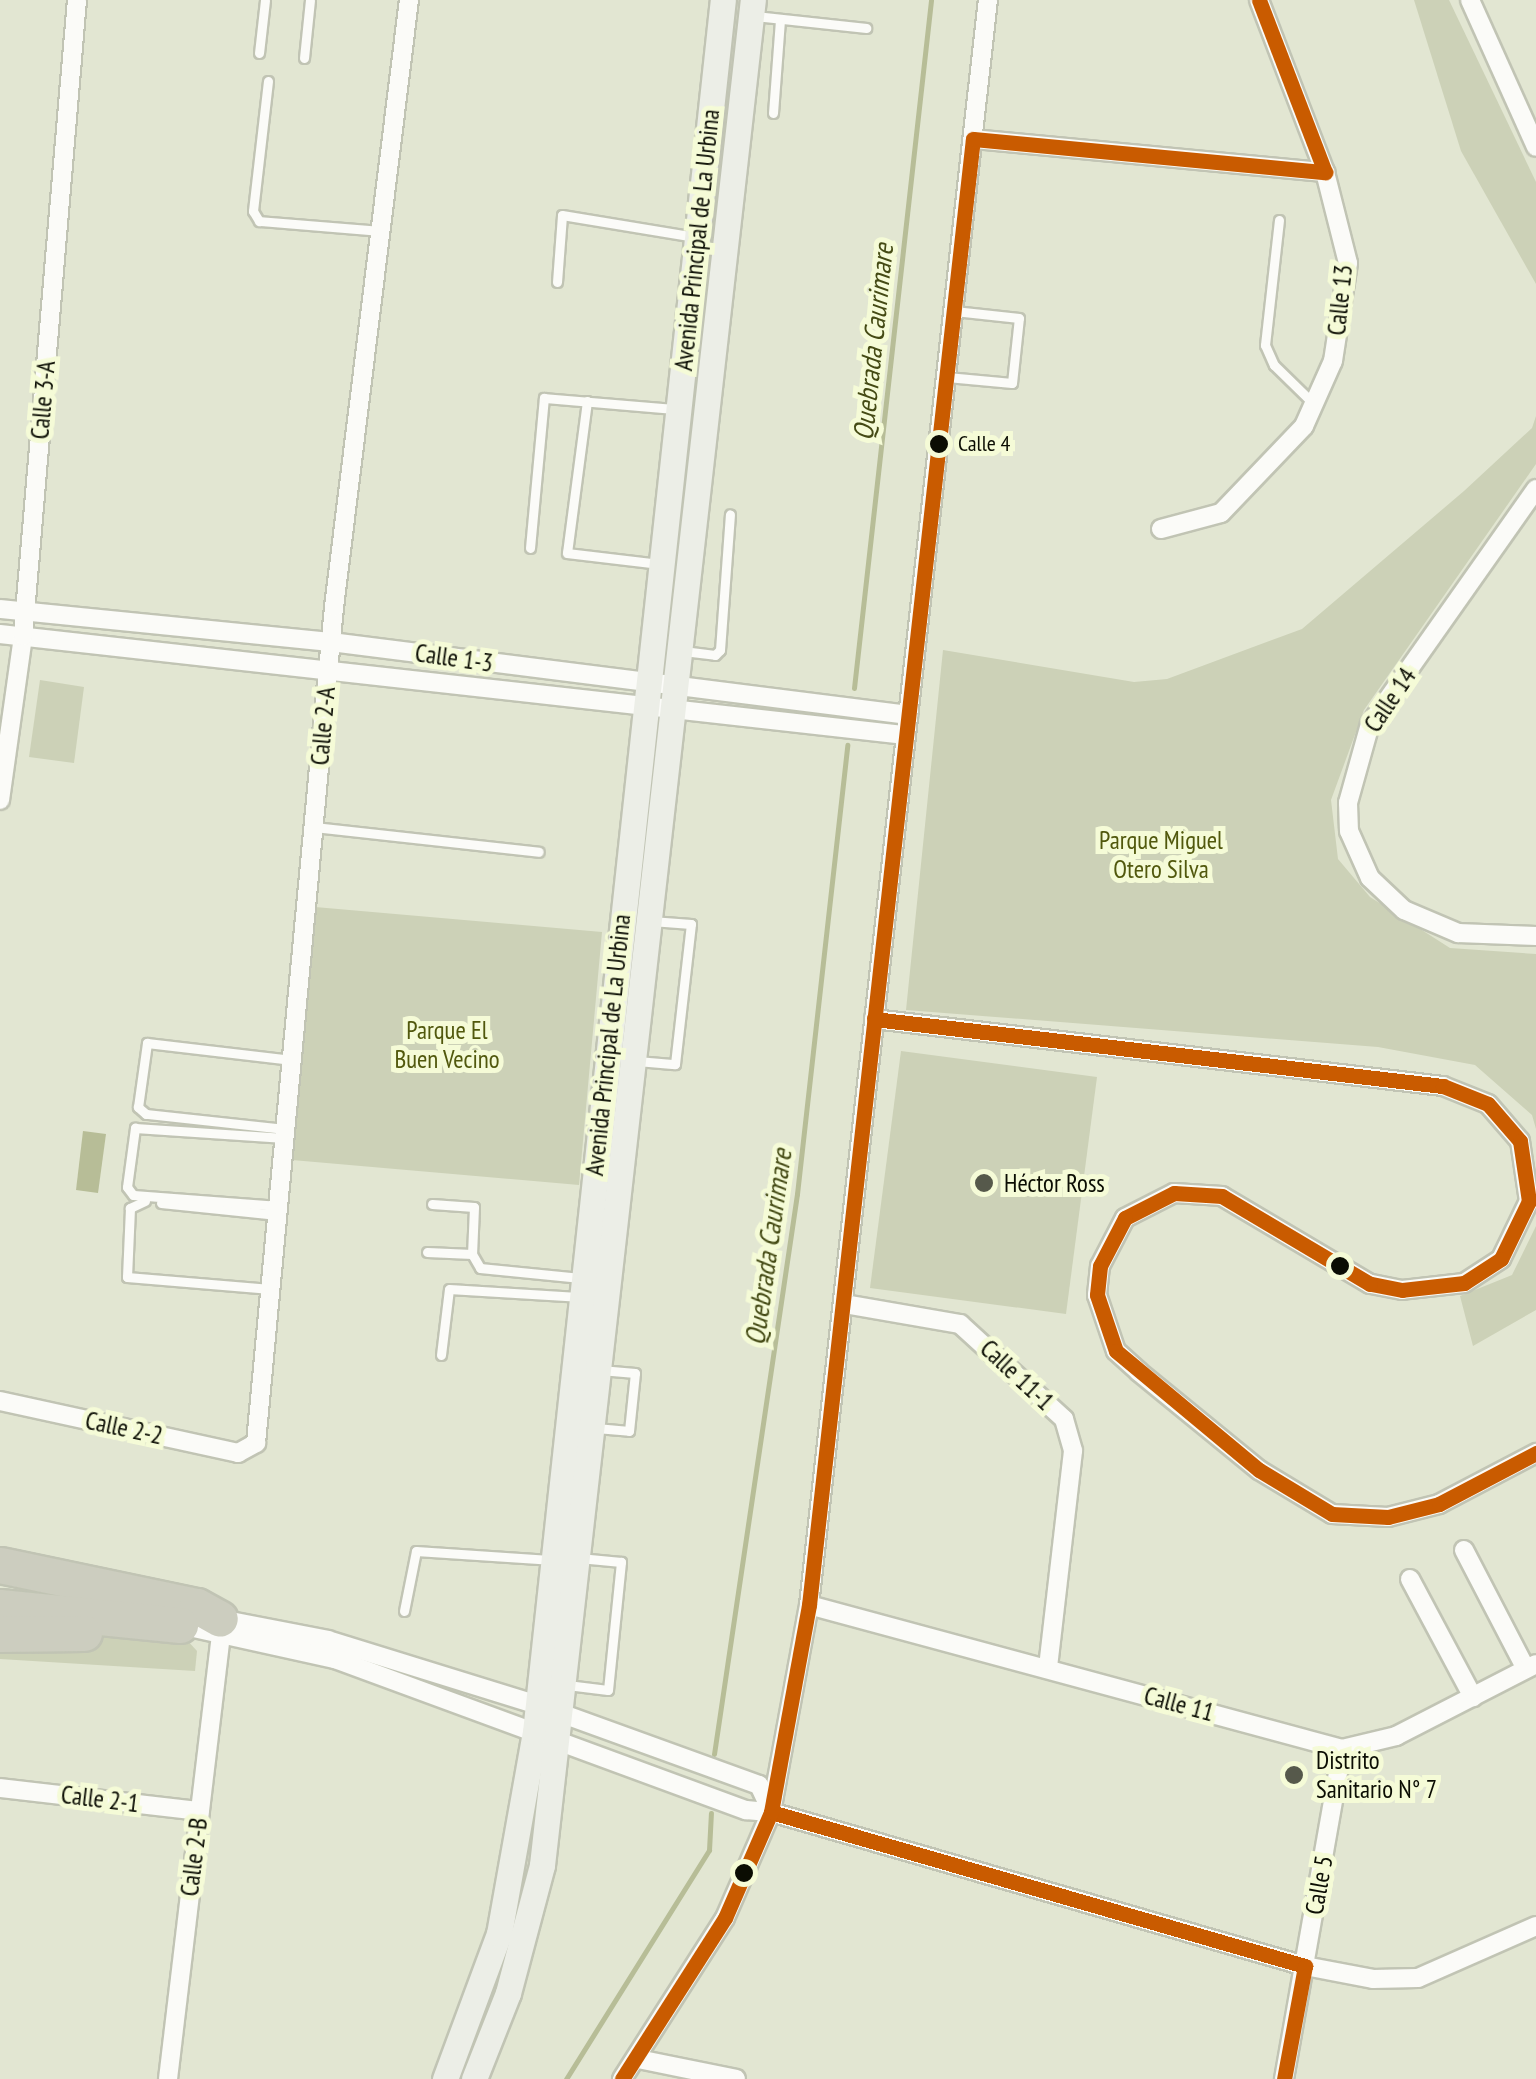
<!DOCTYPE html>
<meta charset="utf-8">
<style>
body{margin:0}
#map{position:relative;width:1536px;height:2079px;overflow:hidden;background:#e2e6d2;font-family:"PT Sans Narrow",sans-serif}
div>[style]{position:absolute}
.green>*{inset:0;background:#ccd1b7}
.water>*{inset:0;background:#b7bd97}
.stream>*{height:5px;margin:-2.5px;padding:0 2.5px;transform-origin:2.5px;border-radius:2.5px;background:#b7bd97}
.roads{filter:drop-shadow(2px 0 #c1c4b4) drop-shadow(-2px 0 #c1c4b4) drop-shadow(0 2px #c1c4b4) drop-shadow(0 -2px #c1c4b4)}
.lane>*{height:9px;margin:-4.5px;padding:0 4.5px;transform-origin:4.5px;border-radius:4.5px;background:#fbfbf8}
.street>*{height:18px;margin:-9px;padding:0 9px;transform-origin:9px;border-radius:9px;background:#fbfbf8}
.secondary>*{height:25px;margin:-12.5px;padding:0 12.5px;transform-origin:12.5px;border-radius:12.5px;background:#eceee7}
.highway>*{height:35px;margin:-17.5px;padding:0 17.5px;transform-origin:17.5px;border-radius:17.5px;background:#cccdbf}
.bus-1>*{height:15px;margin:-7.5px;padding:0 7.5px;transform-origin:7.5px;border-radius:7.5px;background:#c95b00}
.dots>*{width:28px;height:28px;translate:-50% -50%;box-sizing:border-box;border:5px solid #f5fbd7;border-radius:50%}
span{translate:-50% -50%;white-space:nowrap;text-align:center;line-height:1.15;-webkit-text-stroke:10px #f5fbd7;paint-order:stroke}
.bus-label{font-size:22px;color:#0b0d03}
.left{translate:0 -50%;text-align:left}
.street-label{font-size:25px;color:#0b0d03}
.park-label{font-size:25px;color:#51580d}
.poi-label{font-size:25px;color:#0b0d03}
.water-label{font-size:28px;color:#444a14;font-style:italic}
</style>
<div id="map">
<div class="green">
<i style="clip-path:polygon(1414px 0,1449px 0,1536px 182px,1536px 284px,1461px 151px)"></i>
<i style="clip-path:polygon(1536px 416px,1536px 464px,1364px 710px,1331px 800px,1338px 859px,1370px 897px,1450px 948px,1536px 954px,1536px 1129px,1532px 1115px,1475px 1065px,1378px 1047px,906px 1010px,943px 650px,1134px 682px,1167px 679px,1302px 629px,1464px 491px,1532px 428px)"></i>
<i style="clip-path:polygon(40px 680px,84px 687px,74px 763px,29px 757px)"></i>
<i style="clip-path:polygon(315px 907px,602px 932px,579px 1185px,292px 1160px)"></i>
<i style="clip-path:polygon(901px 1051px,1097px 1077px,1066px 1314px,870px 1288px)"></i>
<i style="clip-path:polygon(1536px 1226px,1536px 1310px,1473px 1346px,1460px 1296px,1512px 1275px)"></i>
<i style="clip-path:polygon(169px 1636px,186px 1639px,197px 1651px,195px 1671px,0 1659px,0 1640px)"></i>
</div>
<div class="water">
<i style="clip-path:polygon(83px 1131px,106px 1134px,98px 1193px,76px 1190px)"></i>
</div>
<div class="stream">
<i style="left:854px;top:688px;width:692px;rotate:-83.61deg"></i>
<i style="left:714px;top:1754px;width:566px;rotate:-81.57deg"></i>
<i style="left:797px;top:1194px;width:452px;rotate:-83.6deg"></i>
<i style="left:566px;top:2079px;width:270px;rotate:-58deg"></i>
<i style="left:709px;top:1850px;width:37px;rotate:-87deg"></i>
</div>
<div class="roads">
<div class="lane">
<i style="left:755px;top:16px;width:112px;rotate:6.2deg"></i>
<i style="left:259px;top:53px;width:53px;rotate:-83.5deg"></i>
<i style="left:304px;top:58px;width:58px;rotate:-84.1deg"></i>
<i style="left:268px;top:81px;width:131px;rotate:96.6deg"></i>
<i style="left:253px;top:211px;width:12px;rotate:59deg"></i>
<i style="left:259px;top:221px;width:121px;rotate:4.7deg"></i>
<i style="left:773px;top:113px;width:94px;rotate:-85.7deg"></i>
<i style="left:1279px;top:220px;width:126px;rotate:96.4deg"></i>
<i style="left:1265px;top:345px;width:22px;rotate:66deg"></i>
<i style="left:1274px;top:365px;width:54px;rotate:44.3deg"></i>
<i style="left:557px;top:282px;width:67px;rotate:-85.7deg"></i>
<i style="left:562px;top:215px;width:135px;rotate:9.4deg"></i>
<i style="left:947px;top:377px;width:65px;rotate:5.3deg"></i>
<i style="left:1012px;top:383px;width:65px;rotate:-83.9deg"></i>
<i style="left:1019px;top:318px;width:65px;rotate:-173.9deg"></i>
<i style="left:587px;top:401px;width:153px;rotate:97.5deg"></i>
<i style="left:567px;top:553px;width:93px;rotate:6.8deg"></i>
<i style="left:530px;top:548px;width:151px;rotate:-84.7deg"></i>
<i style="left:544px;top:398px;width:132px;rotate:4.8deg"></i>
<i style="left:683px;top:651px;width:32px;rotate:7deg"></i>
<i style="left:715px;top:655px;width:7px;rotate:-45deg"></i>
<i style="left:720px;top:650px;width:136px;rotate:-85.8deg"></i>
<i style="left:314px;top:827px;width:226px;rotate:6.3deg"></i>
<i style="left:637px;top:1061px;width:38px;rotate:5deg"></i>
<i style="left:675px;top:1064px;width:141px;rotate:-83.5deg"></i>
<i style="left:691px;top:924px;width:40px;rotate:-175.7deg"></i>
<i style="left:285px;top:1129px;width:140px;rotate:-173.8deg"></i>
<i style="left:146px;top:1114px;width:11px;rotate:-139deg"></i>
<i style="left:138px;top:1107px;width:65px;rotate:-82deg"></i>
<i style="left:147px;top:1043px;width:146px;rotate:6.7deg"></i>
<i style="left:145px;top:1201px;width:17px;rotate:155deg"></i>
<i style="left:130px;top:1208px;width:69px;rotate:92.5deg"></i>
<i style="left:127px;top:1277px;width:144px;rotate:4.8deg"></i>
<i style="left:161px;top:1203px;width:117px;rotate:5.9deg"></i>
<i style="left:432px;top:1204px;width:42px;rotate:4.1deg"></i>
<i style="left:474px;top:1207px;width:47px;rotate:92.4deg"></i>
<i style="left:472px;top:1254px;width:16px;rotate:60deg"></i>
<i style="left:480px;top:1268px;width:101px;rotate:5.7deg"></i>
<i style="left:279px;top:1206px;width:146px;rotate:-175.7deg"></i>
<i style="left:133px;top:1195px;width:10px;rotate:-127deg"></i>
<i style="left:127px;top:1187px;width:60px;rotate:-82.3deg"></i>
<i style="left:135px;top:1128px;width:150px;rotate:3.8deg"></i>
<i style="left:427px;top:1252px;width:45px;rotate:2.5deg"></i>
<i style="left:441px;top:1355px;width:66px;rotate:-83.1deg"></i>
<i style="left:449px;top:1289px;width:129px;rotate:3.5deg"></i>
<i style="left:596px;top:1428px;width:33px;rotate:5deg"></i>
<i style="left:629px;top:1431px;width:58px;rotate:-84.1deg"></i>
<i style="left:635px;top:1373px;width:32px;rotate:-175deg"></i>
<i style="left:404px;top:1611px;width:61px;rotate:-78.7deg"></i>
<i style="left:416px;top:1551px;width:134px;rotate:3.8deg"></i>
<i style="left:567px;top:1685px;width:41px;rotate:7deg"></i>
<i style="left:608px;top:1690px;width:129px;rotate:-84.2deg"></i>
<i style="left:621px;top:1562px;width:42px;rotate:-174.6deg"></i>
</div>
<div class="street">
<i style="left:1470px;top:0;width:161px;rotate:65.8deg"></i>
<i style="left:973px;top:139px;width:354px;rotate:5.4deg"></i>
<i style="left:1536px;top:489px;width:288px;rotate:125.2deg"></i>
<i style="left:1370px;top:724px;width:82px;rotate:105.6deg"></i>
<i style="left:1348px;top:803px;width:28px;rotate:88deg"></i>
<i style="left:1349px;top:831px;width:51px;rotate:65.9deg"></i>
<i style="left:1370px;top:878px;width:47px;rotate:43.3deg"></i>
<i style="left:1404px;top:910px;width:59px;rotate:23.1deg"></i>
<i style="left:1458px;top:933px;width:78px;rotate:2.2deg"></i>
<i style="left:1161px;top:529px;width:62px;rotate:-14.9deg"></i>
<i style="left:1221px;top:513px;width:120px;rotate:-46.3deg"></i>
<i style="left:1304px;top:426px;width:71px;rotate:-66deg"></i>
<i style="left:1333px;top:361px;width:99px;rotate:-81.3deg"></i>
<i style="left:1348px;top:263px;width:94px;rotate:-104.2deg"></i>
<i style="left:1325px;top:172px;width:184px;rotate:-111deg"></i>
<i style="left:0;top:609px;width:333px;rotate:5.7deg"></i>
<i style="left:331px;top:642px;width:582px;rotate:7.21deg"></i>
<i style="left:0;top:634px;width:911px;rotate:6.37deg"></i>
<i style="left:0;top:800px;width:166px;rotate:-82deg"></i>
<i style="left:23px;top:636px;width:638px;rotate:-85.15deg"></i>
<i style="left:874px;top:1019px;width:573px;rotate:6.72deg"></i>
<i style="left:1443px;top:1086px;width:48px;rotate:21.8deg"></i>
<i style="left:1488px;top:1104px;width:49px;rotate:49.1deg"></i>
<i style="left:1520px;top:1141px;width:61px;rotate:81.5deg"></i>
<i style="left:1529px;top:1201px;width:64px;rotate:115.8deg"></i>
<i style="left:1501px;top:1259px;width:44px;rotate:147deg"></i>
<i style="left:1464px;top:1283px;width:62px;rotate:173.6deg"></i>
<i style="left:1402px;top:1290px;width:33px;rotate:-169deg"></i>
<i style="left:1370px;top:1284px;width:172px;rotate:-149.3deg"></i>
<i style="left:1222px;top:1196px;width:48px;rotate:-176.4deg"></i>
<i style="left:1174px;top:1193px;width:55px;rotate:153deg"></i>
<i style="left:1125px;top:1218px;width:54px;rotate:117.5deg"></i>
<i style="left:1100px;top:1266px;width:29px;rotate:96deg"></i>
<i style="left:1097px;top:1295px;width:59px;rotate:71.3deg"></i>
<i style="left:1116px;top:1351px;width:31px;rotate:42deg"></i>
<i style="left:1139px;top:1372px;width:155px;rotate:39.2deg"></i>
<i style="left:1259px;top:1470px;width:85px;rotate:31.1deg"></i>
<i style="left:1332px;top:1514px;width:56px;rotate:3.1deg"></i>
<i style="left:1388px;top:1517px;width:53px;rotate:-14.3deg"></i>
<i style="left:1439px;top:1504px;width:110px;rotate:-27.7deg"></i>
<i style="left:844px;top:1304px;width:118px;rotate:9.8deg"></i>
<i style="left:960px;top:1324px;width:141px;rotate:42.4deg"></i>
<i style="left:1064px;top:1419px;width:33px;rotate:74deg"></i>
<i style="left:1073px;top:1451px;width:218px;rotate:96.6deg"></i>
<i style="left:0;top:1401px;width:244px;rotate:12.3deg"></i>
<i style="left:238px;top:1453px;width:21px;rotate:-29deg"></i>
<i style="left:256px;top:1443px;width:840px;rotate:-84.67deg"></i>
<i style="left:334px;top:607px;width:612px;rotate:-82.96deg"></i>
<i style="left:1464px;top:1550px;width:134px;rotate:62.5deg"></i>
<i style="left:1410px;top:1579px;width:134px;rotate:61.9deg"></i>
<i style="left:809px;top:1605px;width:552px;rotate:15.12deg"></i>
<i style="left:1342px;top:1749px;width:56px;rotate:-13.5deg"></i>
<i style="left:1396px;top:1736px;width:157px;rotate:-27.2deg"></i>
<i style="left:220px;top:1619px;width:110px;rotate:11deg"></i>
<i style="left:328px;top:1640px;width:220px;rotate:17.2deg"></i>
<i style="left:538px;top:1705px;width:235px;rotate:19.9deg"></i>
<i style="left:759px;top:1785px;width:29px;rotate:65deg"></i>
<i style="left:180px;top:1625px;width:159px;rotate:12.4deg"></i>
<i style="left:335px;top:1659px;width:438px;rotate:20.2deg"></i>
<i style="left:746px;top:1810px;width:25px;rotate:5deg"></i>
<i style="left:771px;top:1812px;width:556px;rotate:16.09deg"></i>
<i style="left:1305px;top:1966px;width:69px;rotate:10.8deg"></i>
<i style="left:1373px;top:1979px;width:45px;rotate:-1.3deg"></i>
<i style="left:1418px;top:1978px;width:129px;rotate:-23.8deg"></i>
<i style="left:0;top:1788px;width:201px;rotate:6.6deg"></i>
<i style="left:638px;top:2059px;width:100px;rotate:11.5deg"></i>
<i style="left:168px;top:2079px;width:446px;rotate:-83.2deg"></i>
<i style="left:622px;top:2079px;width:191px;rotate:-57.4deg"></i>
<i style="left:725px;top:1918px;width:116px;rotate:-66.5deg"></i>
<i style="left:771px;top:1812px;width:210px;rotate:-79.6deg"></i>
<i style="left:809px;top:1605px;width:1615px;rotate:-83.64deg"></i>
<i style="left:1284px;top:2079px;width:335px;rotate:-80deg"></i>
</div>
<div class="secondary">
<i style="left:445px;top:2079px;width:155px;rotate:-69.6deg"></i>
<i style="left:499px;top:1934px;width:205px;rotate:-79.9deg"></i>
<i style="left:535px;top:1732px;width:1742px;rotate:-83.81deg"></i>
<i style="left:474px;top:2079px;width:92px;rotate:-68.4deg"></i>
<i style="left:508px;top:1993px;width:132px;rotate:-75.1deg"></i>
<i style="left:542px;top:1865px;width:1877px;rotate:-83.55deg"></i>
</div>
<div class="highway">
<i style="left:0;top:1565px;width:201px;rotate:11.8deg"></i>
<i style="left:197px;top:1606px;width:26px;rotate:29deg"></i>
<i style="left:0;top:1607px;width:181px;rotate:5.7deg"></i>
<i style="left:0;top:1634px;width:84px;rotate:-0.7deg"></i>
</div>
</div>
<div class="bus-1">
<i style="left:874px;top:1019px;width:573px;rotate:6.72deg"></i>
<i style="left:1443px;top:1086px;width:48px;rotate:21.8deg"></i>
<i style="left:1488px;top:1104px;width:49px;rotate:49.1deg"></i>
<i style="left:1520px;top:1141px;width:61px;rotate:81.5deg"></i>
<i style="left:1529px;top:1201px;width:64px;rotate:115.8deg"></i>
<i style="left:1501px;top:1259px;width:44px;rotate:147deg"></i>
<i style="left:1464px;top:1283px;width:62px;rotate:173.6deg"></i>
<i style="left:1402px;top:1290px;width:33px;rotate:-169deg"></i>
<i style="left:1370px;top:1284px;width:172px;rotate:-149.3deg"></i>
<i style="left:1222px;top:1196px;width:48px;rotate:-176.4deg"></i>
<i style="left:1174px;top:1193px;width:55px;rotate:153deg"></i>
<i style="left:1125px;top:1218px;width:54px;rotate:117.5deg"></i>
<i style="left:1100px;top:1266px;width:29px;rotate:96deg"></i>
<i style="left:1097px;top:1295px;width:59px;rotate:71.3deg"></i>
<i style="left:1116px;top:1351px;width:186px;rotate:39.8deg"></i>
<i style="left:1259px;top:1470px;width:85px;rotate:31.1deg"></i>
<i style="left:1332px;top:1514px;width:56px;rotate:3.1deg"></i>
<i style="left:1388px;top:1517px;width:53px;rotate:-14.3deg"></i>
<i style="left:1439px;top:1504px;width:110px;rotate:-27.7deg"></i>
<i style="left:771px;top:1812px;width:556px;rotate:16.09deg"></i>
<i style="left:1305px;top:1966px;width:115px;rotate:100.5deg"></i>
<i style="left:622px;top:2079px;width:191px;rotate:-57.4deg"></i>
<i style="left:725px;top:1918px;width:116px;rotate:-66.5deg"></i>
<i style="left:771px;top:1812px;width:210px;rotate:-79.6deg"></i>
<i style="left:809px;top:1605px;width:1475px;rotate:-83.62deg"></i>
<i style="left:973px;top:139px;width:354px;rotate:5.4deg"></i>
<i style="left:1325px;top:172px;width:184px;rotate:-111deg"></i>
</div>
<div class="dots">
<i style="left:939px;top:444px;background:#0b0d03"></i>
<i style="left:984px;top:1183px;background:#56594b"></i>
<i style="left:1340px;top:1266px;background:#0b0d03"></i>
<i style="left:1294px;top:1775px;background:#56594b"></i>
<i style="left:744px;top:1873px;background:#0b0d03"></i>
</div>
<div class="bus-label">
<span class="left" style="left:958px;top:444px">Calle 4</span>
</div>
<div class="street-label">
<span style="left:697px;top:240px;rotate:-84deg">Avenida Principal de La Urbina</span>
<span style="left:1340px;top:300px;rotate:-84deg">Calle 13</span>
<span style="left:43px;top:400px;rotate:-85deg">Calle 3-A</span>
<span style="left:454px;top:658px;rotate:8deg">Calle 1-3</span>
<span style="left:1390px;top:700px;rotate:-56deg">Calle 14</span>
<span style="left:323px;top:726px;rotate:-85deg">Calle 2-A</span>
<span style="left:608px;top:1045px;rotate:-84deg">Avenida Principal de La Urbina</span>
<span style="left:1017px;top:1375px;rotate:43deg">Calle 11-1</span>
<span style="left:124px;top:1428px;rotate:12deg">Calle 2-2</span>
<span style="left:1179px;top:1704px;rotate:15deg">Calle 11</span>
<span style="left:100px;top:1799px;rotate:7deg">Calle 2-1</span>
<span style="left:194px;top:1857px;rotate:-83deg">Calle 2-B</span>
<span style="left:1319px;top:1885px;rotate:-80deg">Calle 5</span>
</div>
<div class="park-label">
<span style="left:1161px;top:855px">Parque Miguel<br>Otero Silva</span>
<span style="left:447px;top:1045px">Parque El<br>Buen Vecino</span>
</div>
<div class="poi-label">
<span class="left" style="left:1004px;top:1183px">Héctor Ross</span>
<span class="left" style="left:1316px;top:1775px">Distrito<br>Sanitario N° 7</span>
</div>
<div class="water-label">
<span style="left:873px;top:342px;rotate:-84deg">Quebrada Caurimare</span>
<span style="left:768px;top:1247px;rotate:-82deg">Quebrada Caurimare</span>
</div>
</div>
